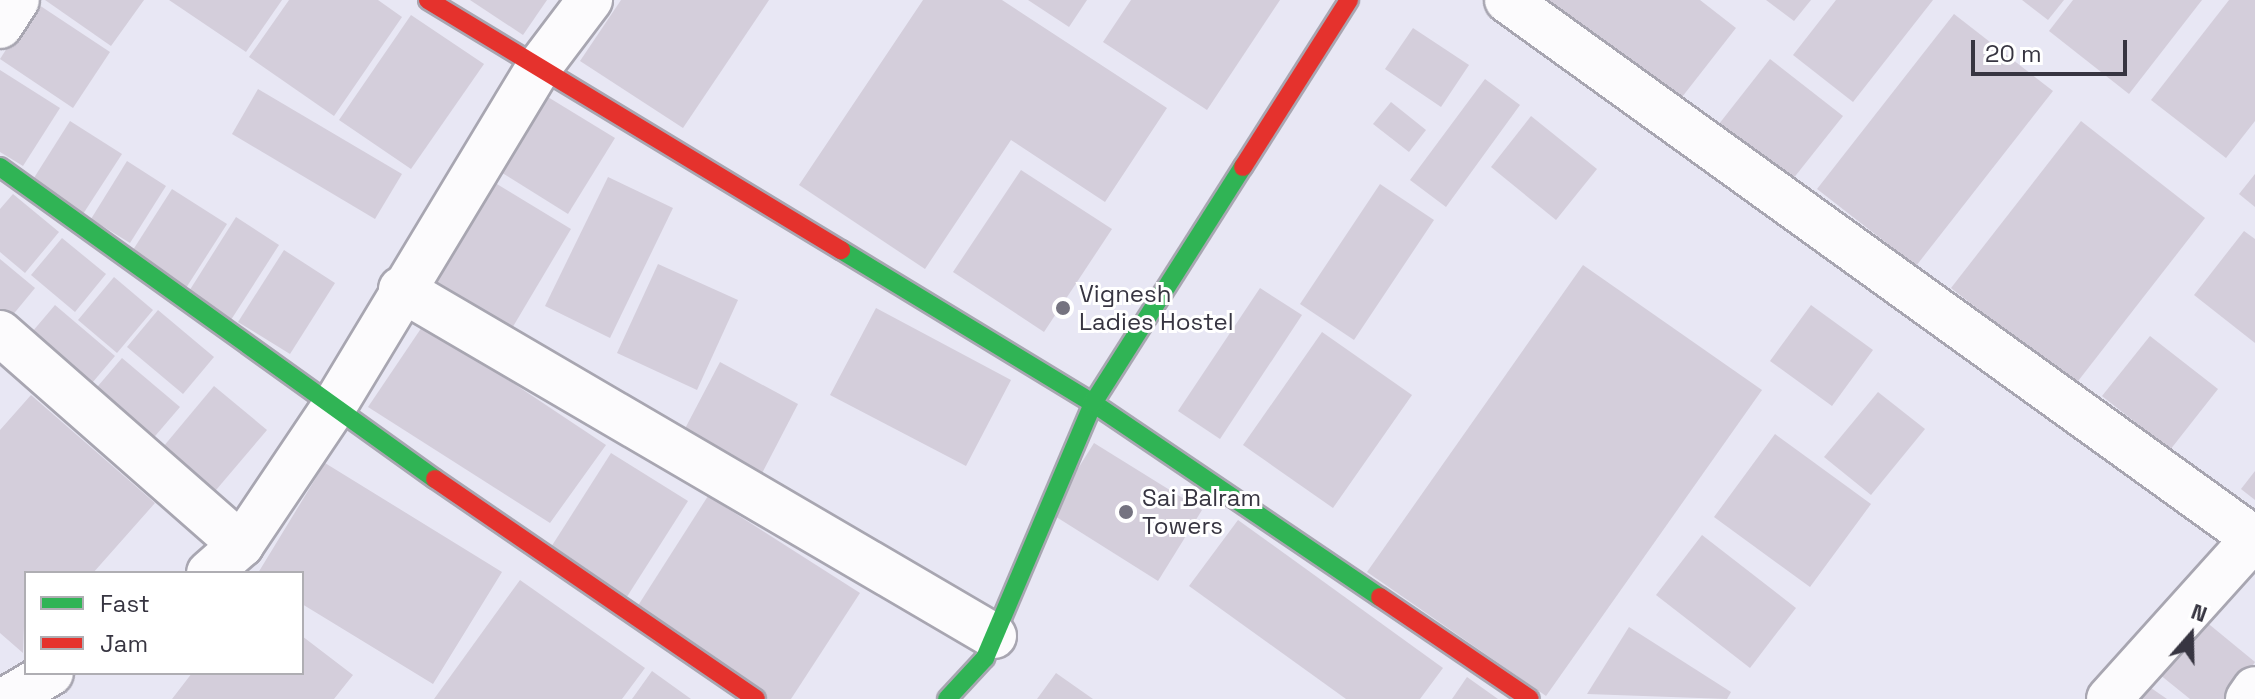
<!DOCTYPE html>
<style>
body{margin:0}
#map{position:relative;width:2255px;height:699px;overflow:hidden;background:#e8e7f4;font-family:"Space Grotesk",sans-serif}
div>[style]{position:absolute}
.building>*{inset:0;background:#d4cedb}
.roads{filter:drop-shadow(2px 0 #a8a6b1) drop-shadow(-2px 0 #a8a6b1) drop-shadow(0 2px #a8a6b1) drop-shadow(0 -2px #a8a6b1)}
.street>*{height:44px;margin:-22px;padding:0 22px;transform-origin:22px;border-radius:22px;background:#fcfbfd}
.fast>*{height:18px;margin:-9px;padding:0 9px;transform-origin:9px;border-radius:9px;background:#30b455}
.jam>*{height:18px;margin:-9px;padding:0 9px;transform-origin:9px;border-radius:9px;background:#e5322d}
.dots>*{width:22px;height:22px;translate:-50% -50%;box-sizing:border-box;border:4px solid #fff;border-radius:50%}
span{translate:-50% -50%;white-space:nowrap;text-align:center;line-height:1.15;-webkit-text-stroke:6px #fff;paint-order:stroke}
.poi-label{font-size:24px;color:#373541}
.left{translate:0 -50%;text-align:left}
.legend{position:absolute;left:24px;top:571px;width:280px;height:104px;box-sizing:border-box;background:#fff;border:2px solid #afaeb3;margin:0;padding:10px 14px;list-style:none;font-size:24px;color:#373541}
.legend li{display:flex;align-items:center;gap:16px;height:40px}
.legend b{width:40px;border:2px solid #afaeb3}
.north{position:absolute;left:2151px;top:595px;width:80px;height:80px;-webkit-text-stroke:6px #fff;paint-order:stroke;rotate:20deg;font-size:22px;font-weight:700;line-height:32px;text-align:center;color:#373541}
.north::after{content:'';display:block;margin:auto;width:28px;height:36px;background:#373541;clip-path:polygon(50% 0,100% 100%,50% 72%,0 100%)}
.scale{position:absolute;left:1971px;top:40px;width:156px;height:36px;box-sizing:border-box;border:4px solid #373541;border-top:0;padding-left:10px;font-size:24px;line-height:28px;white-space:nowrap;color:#373541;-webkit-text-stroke:6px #fff;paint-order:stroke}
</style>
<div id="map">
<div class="building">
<i style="clip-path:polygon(45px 0,144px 0,111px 46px)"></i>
<i style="clip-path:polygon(169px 0,282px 0,246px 52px)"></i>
<i style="clip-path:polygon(289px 0,378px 0,402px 17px,334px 116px,249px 57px)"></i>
<i style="clip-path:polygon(470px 0,547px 0,523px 35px)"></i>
<i style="clip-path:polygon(621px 0,769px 0,683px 128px,580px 61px)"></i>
<i style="clip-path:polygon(923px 0,1002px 0,1167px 108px,1105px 202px,1011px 140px,925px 269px,799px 185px)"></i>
<i style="clip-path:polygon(1028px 0,1087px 0,1069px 27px)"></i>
<i style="clip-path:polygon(1131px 0,1280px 0,1207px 110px,1103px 42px)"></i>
<i style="clip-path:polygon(1520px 0,1700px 0,1736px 28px,1668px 115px)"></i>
<i style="clip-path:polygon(1766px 0,1811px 0,1794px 21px)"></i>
<i style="clip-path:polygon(1836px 0,1933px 0,1853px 102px,1793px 55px)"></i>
<i style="clip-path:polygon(2022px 0,2064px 0,2048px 20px)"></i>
<i style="clip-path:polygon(2073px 0,2202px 0,2129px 94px,2049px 31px)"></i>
<i style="clip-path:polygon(2229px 0,2255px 0,2255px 121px,2226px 158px,2151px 100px)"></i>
<i style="clip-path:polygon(36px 3px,110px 52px,73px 108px,0 59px)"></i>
<i style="clip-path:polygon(1954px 14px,2053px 91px,1916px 266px,1817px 189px)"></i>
<i style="clip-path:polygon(411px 15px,484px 64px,411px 169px,339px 120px)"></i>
<i style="clip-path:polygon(1413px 28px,1469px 65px,1441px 107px,1385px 69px)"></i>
<i style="clip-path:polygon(1770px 59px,1843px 116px,1781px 194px,1708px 138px)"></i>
<i style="clip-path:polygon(0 70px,60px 108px,23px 166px,0 152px)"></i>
<i style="clip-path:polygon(1485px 79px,1520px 105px,1446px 207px,1410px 180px)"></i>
<i style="clip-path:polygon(258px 89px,402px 174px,375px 219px,232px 134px)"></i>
<i style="clip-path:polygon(538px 91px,615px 138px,568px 214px,491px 166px)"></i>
<i style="clip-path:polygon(1391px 102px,1426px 130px,1409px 152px,1373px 124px)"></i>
<i style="clip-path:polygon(1531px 116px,1597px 169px,1556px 220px,1491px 167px)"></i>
<i style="clip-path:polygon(70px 121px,122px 154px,83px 214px,32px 181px)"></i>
<i style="clip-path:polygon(2081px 121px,2205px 218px,2075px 385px,1951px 288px)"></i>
<i style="clip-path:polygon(127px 161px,166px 186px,130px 243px,91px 219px)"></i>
<i style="clip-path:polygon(1021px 170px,1112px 229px,1044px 332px,953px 272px)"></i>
<i style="clip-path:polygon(2255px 174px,2255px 207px,2239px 194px)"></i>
<i style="clip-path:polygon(608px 177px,673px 208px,610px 338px,545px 306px)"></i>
<i style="clip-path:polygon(492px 181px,571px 229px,508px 335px,428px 286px)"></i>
<i style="clip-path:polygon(1380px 184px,1434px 220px,1354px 340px,1300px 304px)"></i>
<i style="clip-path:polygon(172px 189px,227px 224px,186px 288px,131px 253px)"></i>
<i style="clip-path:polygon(13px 194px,59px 232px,25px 273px,0 252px,0 209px)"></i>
<i style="clip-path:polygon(236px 217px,279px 245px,229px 323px,186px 296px)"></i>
<i style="clip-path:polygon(2244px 231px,2255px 239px,2255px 343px,2194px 295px)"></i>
<i style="clip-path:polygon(62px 238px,106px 274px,75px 312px,31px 275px)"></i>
<i style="clip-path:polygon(284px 250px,335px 283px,290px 354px,238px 322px)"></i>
<i style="clip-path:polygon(0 259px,35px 288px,2px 328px,0 325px)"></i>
<i style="clip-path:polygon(658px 264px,738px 300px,697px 390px,617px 353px)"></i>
<i style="clip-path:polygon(1583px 265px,1762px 390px,1546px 696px,1367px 572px)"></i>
<i style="clip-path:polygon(114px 277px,153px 310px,117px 353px,78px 320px)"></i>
<i style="clip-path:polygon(1260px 288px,1302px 315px,1220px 439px,1178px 411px)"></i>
<i style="clip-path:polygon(55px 305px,115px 356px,81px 396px,21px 345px)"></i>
<i style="clip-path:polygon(1811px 305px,1873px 350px,1832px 406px,1770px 361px)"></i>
<i style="clip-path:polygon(876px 308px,1011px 380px,966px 466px,830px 395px)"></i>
<i style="clip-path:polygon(158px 310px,214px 357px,183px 394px,127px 347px)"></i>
<i style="clip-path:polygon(424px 324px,606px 445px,550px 523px,368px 407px)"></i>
<i style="clip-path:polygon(1322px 332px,1412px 395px,1333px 508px,1243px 445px)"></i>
<i style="clip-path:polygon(2150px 336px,2218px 389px,2170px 450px,2102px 396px)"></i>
<i style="clip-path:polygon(122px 358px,180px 407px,144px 449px,86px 400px)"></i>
<i style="clip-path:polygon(720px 362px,798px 404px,758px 481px,679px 440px)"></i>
<i style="clip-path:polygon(214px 386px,267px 430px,205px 503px,153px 459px)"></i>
<i style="clip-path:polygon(1878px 392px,1925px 429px,1871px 495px,1824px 457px)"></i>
<i style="clip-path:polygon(31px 395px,155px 503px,93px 573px,26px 573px,23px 653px,0 633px,0 430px)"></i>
<i style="clip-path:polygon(1775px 434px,1871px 504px,1810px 587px,1714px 517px)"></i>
<i style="clip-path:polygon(1094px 443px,1202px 510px,1158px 581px,1050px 513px)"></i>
<i style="clip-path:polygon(611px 453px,688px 501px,623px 603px,546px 555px)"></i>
<i style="clip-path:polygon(325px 463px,502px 572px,433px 684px,302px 604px,302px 573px,258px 573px)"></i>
<i style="clip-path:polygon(2255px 471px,2255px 500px,2241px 489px)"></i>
<i style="clip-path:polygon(708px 496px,860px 593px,791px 699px,765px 699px,632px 615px)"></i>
<i style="clip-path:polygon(1238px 520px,1443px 668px,1420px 699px,1346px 699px,1189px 586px)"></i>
<i style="clip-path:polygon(1702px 535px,1796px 608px,1750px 668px,1656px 595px)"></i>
<i style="clip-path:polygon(520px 580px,645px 668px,622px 699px,434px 699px)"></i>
<i style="clip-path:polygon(2199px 616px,2255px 662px,2231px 699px,2190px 699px,2154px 670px)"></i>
<i style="clip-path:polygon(1629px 627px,1731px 692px,1727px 699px,1587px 694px)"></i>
<i style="clip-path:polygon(302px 636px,353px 675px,334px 699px,172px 699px,192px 673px,302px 673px)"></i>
<i style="clip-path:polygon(652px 671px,691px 699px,632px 699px)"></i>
<i style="clip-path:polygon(1056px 673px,1093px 699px,1037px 699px)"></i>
<i style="clip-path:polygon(1467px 677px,1498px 699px,1452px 699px)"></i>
<i style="clip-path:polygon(2141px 681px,2167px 699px,2128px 699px)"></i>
</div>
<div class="roads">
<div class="street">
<i style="left:1507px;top:0;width:922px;rotate:35.78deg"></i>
<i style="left:0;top:26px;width:31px;rotate:-57deg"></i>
<i style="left:401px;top:289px;width:687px;rotate:30.33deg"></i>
<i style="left:0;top:333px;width:321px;rotate:41.3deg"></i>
<i style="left:209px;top:573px;width:43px;rotate:-41.2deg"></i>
<i style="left:241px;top:545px;width:165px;rotate:-56.1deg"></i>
<i style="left:333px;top:408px;width:395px;rotate:-58.9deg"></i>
<i style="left:537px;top:70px;width:88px;rotate:-52.9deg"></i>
<i style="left:7px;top:699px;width:51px;rotate:-30.6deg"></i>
<i style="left:2109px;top:699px;width:217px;rotate:-48deg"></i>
<i style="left:2248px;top:699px;width:12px;rotate:-55deg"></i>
</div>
<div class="fast">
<i style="left:0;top:167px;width:535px;rotate:35.65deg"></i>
<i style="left:841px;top:250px;width:295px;rotate:31.3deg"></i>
<i style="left:1093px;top:403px;width:346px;rotate:34.1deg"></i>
<i style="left:947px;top:699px;width:56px;rotate:-47.2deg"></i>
<i style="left:985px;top:658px;width:277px;rotate:-67deg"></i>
<i style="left:1093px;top:403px;width:280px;rotate:-57.6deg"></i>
</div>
<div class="jam">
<i style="left:428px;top:0;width:483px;rotate:31.2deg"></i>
<i style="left:1243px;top:167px;width:198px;rotate:-57.6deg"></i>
<i style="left:435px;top:479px;width:389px;rotate:34.4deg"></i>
<i style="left:1380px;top:597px;width:181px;rotate:34.2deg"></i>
</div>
</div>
<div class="dots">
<i style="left:1063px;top:308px;background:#757380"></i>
<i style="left:1126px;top:512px;background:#757380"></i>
</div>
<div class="poi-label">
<span class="left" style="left:1079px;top:308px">Vignesh<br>Ladies Hostel</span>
<span class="left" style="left:1142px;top:512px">Sai Balram<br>Towers</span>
</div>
<ul class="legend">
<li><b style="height:10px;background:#30b455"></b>Fast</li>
<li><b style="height:10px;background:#e5322d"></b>Jam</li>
</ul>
<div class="north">N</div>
<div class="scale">20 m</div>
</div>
